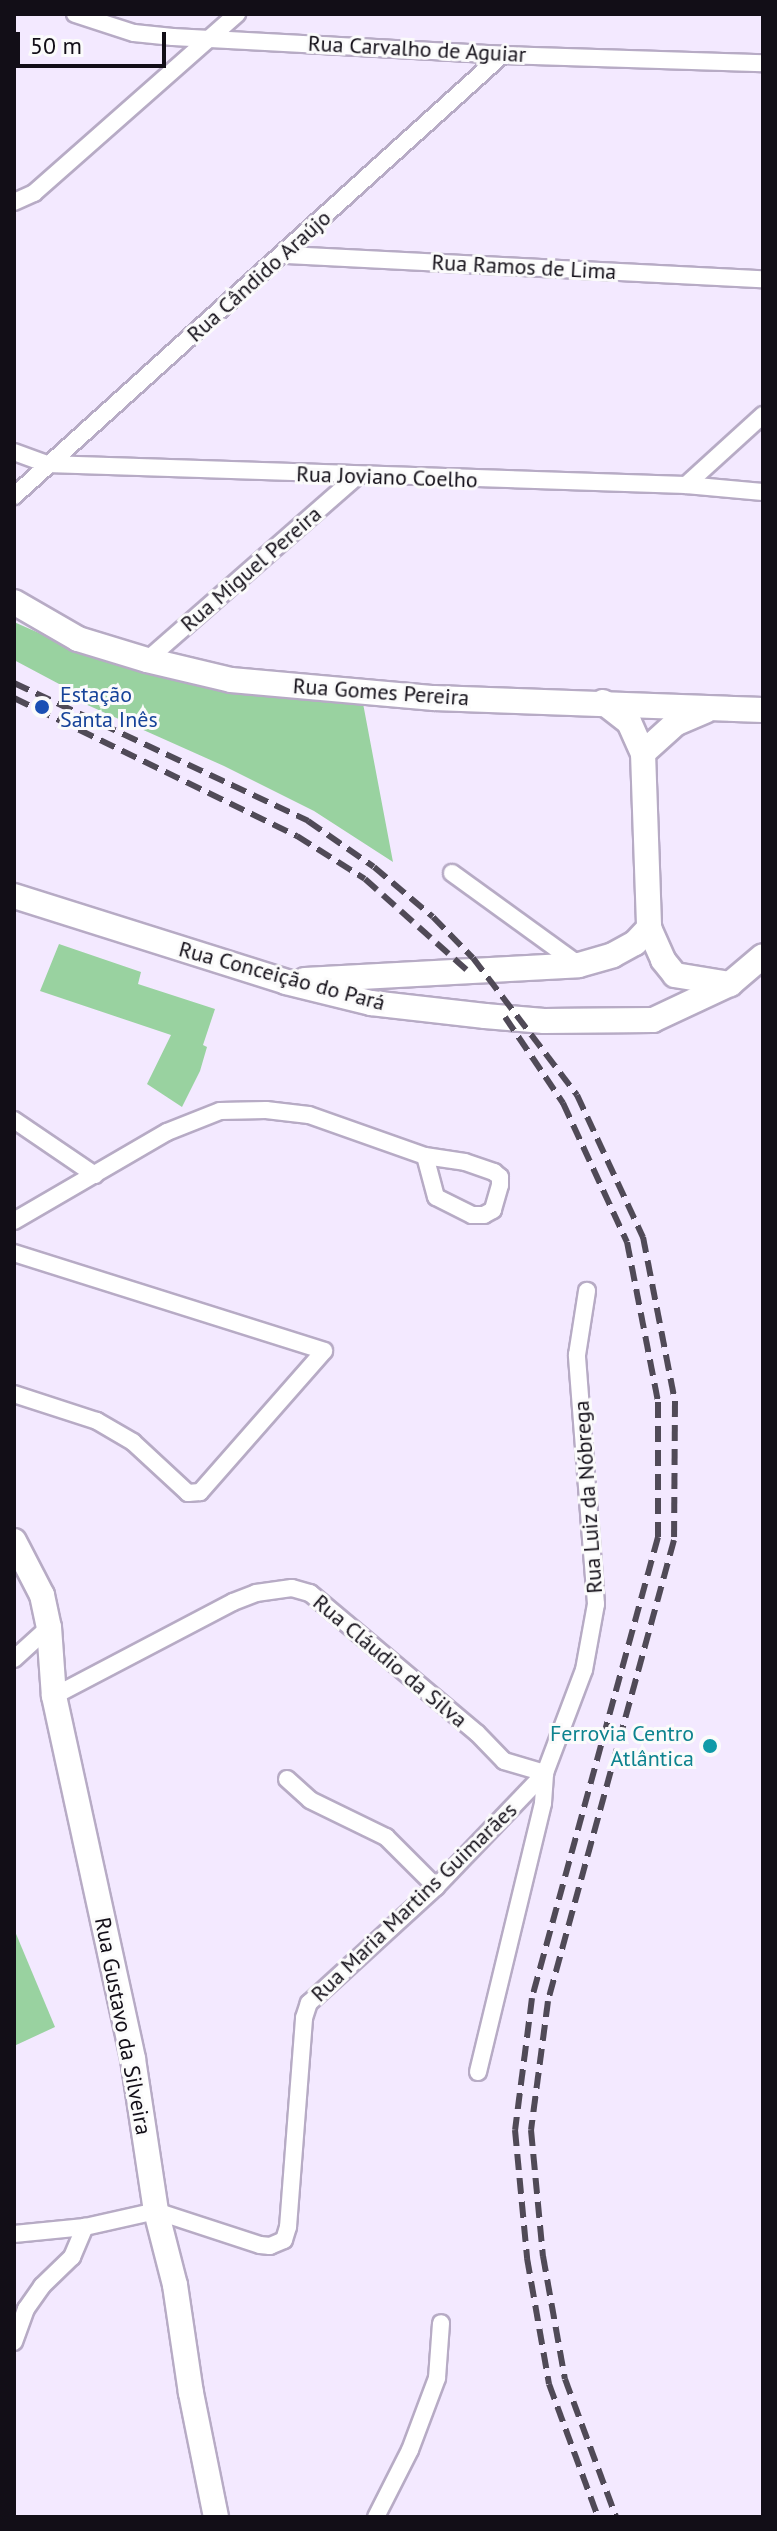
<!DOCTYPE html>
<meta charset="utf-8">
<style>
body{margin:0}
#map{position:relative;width:777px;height:2531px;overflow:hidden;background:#f3e9ff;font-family:"PT Sans",sans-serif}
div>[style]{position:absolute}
.green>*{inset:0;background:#99d2a0}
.roads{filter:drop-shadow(2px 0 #b7abc5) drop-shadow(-2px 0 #b7abc5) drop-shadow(0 2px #b7abc5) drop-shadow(0 -2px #b7abc5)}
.street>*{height:16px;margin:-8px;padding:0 8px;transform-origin:8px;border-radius:8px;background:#fff}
.secondary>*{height:24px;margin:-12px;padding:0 12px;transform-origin:12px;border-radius:12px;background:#fff}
.rail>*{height:6px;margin-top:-3px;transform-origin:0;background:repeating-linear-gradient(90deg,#504a57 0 16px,transparent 0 24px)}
.dots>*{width:22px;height:22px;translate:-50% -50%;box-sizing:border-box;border:4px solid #fbfbfb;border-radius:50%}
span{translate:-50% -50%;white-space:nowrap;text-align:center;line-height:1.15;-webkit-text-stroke:6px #fbfbfb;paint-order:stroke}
.street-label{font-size:22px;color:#120e17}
.transit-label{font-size:22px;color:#164399}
.left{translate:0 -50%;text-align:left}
.culture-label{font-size:22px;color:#0d838f}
.right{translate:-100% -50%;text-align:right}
.frame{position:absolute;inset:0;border:16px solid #120e17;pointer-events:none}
.scale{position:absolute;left:16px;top:32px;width:150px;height:36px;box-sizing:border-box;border:4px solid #120e17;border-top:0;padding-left:10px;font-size:24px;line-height:28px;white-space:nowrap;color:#120e17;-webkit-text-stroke:6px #fbfbfb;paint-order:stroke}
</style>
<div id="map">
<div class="green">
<i style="clip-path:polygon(14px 622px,96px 658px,224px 690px,362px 698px,393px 862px,314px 811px,224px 766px,74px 699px,76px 693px,14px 660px)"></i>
<i style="clip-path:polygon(59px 944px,141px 972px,138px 984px,215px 1009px,203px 1045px,207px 1047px,200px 1071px,182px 1107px,147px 1084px,171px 1035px,40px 991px)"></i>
<i style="clip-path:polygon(14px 1929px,55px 2027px,14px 2046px)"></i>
</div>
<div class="roads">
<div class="street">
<i style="left:75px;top:14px;width:62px;rotate:17.9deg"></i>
<i style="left:134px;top:33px;width:39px;rotate:6deg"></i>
<i style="left:173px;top:37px;width:329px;rotate:3.1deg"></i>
<i style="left:502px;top:55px;width:261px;rotate:1.8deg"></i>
<i style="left:14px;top:202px;width:22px;rotate:-24deg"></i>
<i style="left:34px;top:193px;width:271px;rotate:-41.4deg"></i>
<i style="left:285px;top:255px;width:479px;rotate:2.9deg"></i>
<i style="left:14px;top:452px;width:35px;rotate:20deg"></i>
<i style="left:47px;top:464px;width:639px;rotate:1.88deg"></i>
<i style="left:686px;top:485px;width:77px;rotate:5.2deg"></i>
<i style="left:686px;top:485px;width:104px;rotate:-42.3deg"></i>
<i style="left:14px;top:496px;width:658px;rotate:-42.1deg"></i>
<i style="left:147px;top:660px;width:278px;rotate:-41.2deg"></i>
<i style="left:452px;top:873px;width:157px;rotate:35.9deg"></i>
<i style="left:14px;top:1120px;width:98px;rotate:34.2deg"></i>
<i style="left:14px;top:1221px;width:177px;rotate:-30.2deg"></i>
<i style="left:167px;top:1132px;width:57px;rotate:-21.6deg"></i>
<i style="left:220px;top:1111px;width:46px;rotate:-1.2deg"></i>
<i style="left:266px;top:1110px;width:43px;rotate:6.6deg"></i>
<i style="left:309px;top:1115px;width:123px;rotate:19.5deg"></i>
<i style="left:425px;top:1156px;width:40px;rotate:8.5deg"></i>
<i style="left:465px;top:1162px;width:31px;rotate:19deg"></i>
<i style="left:494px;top:1172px;width:8px;rotate:40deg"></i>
<i style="left:500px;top:1177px;width:8px;rotate:90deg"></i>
<i style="left:500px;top:1185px;width:26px;rotate:106deg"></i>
<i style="left:493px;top:1210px;width:10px;rotate:151deg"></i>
<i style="left:484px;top:1215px;width:12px;rotate:180deg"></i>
<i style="left:472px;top:1215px;width:40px;rotate:-153.4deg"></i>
<i style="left:436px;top:1197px;width:42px;rotate:-105deg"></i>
<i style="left:14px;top:1253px;width:325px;rotate:17.5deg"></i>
<i style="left:324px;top:1351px;width:188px;rotate:131.3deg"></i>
<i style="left:200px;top:1492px;width:12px;rotate:175deg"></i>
<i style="left:188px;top:1493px;width:75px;rotate:-137.2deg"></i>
<i style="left:133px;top:1442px;width:42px;rotate:-149.7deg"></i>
<i style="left:97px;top:1421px;width:87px;rotate:-162deg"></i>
<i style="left:14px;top:1659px;width:47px;rotate:-42.4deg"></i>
<i style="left:54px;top:1696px;width:202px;rotate:-27.7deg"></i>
<i style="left:233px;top:1602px;width:25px;rotate:-21deg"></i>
<i style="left:256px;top:1593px;width:36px;rotate:-8deg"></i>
<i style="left:292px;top:1588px;width:19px;rotate:16deg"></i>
<i style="left:310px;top:1593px;width:218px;rotate:40deg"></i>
<i style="left:477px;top:1733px;width:39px;rotate:46deg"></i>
<i style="left:504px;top:1761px;width:43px;rotate:16.3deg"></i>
<i style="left:287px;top:1779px;width:31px;rotate:42deg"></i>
<i style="left:310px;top:1800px;width:85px;rotate:26deg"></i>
<i style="left:386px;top:1837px;width:71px;rotate:45deg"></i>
<i style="left:478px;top:2072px;width:277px;rotate:-76.4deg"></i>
<i style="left:543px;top:1803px;width:30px;rotate:-86deg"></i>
<i style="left:545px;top:1773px;width:110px;rotate:-69.3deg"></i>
<i style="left:584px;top:1670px;width:67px;rotate:-79.7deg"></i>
<i style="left:596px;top:1604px;width:250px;rotate:-94.4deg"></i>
<i style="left:577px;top:1355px;width:65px;rotate:-81.1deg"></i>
<i style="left:14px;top:2234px;width:71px;rotate:-5.6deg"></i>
<i style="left:85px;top:2227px;width:73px;rotate:-12.7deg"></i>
<i style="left:156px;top:2211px;width:109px;rotate:18.1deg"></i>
<i style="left:260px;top:2245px;width:10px;rotate:6deg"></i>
<i style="left:270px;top:2246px;width:15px;rotate:-23deg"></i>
<i style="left:284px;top:2240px;width:14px;rotate:-73deg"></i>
<i style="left:288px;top:2227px;width:210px;rotate:-85.6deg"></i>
<i style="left:304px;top:2018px;width:16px;rotate:-72deg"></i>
<i style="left:309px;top:2003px;width:172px;rotate:-42.4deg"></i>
<i style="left:436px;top:1887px;width:158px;rotate:-46.3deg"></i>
<i style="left:14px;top:2342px;width:35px;rotate:-70deg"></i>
<i style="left:26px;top:2309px;width:28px;rotate:-55deg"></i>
<i style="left:42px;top:2286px;width:42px;rotate:-44deg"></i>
<i style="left:72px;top:2257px;width:33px;rotate:-67deg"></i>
<i style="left:376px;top:2517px;width:75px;rotate:-63.1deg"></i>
<i style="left:410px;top:2450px;width:77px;rotate:-69.4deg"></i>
<i style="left:437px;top:2378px;width:55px;rotate:-85.8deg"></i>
</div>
<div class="secondary">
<i style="left:14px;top:602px;width:74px;rotate:30deg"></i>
<i style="left:78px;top:639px;width:72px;rotate:16.9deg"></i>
<i style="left:147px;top:660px;width:86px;rotate:13.4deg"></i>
<i style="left:231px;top:680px;width:204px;rotate:5.1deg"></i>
<i style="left:434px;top:698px;width:329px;rotate:2.1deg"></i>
<i style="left:603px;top:702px;width:33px;rotate:38deg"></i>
<i style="left:629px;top:722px;width:34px;rotate:66deg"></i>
<i style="left:705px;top:711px;width:33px;rotate:157deg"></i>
<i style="left:675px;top:724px;width:43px;rotate:137.8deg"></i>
<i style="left:643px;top:753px;width:175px;rotate:88deg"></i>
<i style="left:649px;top:928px;width:35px;rotate:66deg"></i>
<i style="left:663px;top:960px;width:19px;rotate:51deg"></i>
<i style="left:675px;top:975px;width:56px;rotate:9.3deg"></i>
<i style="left:14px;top:896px;width:285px;rotate:17.5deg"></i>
<i style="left:286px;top:982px;width:88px;rotate:13.9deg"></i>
<i style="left:371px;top:1003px;width:115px;rotate:6.5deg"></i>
<i style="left:485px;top:1016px;width:59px;rotate:4.8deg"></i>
<i style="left:544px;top:1021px;width:109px;rotate:-0.5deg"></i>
<i style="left:653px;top:1020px;width:85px;rotate:-25.1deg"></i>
<i style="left:730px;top:984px;width:43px;rotate:-40.3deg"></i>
<i style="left:305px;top:980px;width:274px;rotate:-3.1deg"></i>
<i style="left:579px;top:965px;width:35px;rotate:-16deg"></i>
<i style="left:613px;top:955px;width:25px;rotate:-29deg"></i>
<i style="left:635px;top:943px;width:21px;rotate:-47deg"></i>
<i style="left:14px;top:1541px;width:61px;rotate:62.6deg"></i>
<i style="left:42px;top:1595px;width:33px;rotate:78deg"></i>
<i style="left:49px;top:1627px;width:69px;rotate:85.9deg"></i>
<i style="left:54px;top:1696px;width:371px;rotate:77.7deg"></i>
<i style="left:133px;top:2059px;width:154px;rotate:81.4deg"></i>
<i style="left:156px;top:2211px;width:76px;rotate:75.6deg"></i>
<i style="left:175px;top:2285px;width:109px;rotate:81.6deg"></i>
<i style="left:191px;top:2393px;width:126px;rotate:78.6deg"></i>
</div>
</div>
<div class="rail">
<i style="left:14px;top:683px;width:325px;rotate:25.1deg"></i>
<i style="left:308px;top:821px;width:80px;rotate:34.9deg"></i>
<i style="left:374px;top:867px;width:77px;rotate:40.3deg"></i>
<i style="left:433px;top:917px;width:57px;rotate:45.7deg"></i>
<i style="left:473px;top:958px;width:172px;rotate:52.8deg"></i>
<i style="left:577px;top:1095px;width:157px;rotate:65.1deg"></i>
<i style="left:643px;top:1237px;width:167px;rotate:79deg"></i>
<i style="left:675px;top:1401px;width:139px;rotate:90.4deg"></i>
<i style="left:674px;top:1540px;width:478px;rotate:105.3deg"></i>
<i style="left:548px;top:2001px;width:130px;rotate:97.5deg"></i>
<i style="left:531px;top:2130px;width:127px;rotate:84.6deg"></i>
<i style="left:543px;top:2256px;width:125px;rotate:79.9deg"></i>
<i style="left:565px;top:2379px;width:147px;rotate:69.7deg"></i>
<i style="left:14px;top:698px;width:315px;rotate:26deg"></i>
<i style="left:297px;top:836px;width:80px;rotate:32.3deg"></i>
<i style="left:365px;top:879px;width:141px;rotate:41.8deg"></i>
<i style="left:505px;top:1017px;width:104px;rotate:56deg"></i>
<i style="left:563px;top:1103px;width:153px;rotate:65.3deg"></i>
<i style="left:627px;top:1242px;width:163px;rotate:79deg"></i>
<i style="left:658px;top:1402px;width:135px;rotate:90deg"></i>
<i style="left:658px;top:1537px;width:478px;rotate:105.3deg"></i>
<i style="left:532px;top:1998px;width:133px;rotate:97.3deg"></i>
<i style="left:515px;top:2130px;width:129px;rotate:84.6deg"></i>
<i style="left:527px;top:2258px;width:128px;rotate:80.1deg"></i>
<i style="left:549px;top:2384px;width:142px;rotate:69.8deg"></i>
</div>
<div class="dots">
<i style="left:42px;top:707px;background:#1a4fb4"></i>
<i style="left:710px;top:1746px;background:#0f9aa8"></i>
</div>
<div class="street-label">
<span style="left:417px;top:49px;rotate:3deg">Rua Carvalho de Aguiar</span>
<span style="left:524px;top:267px;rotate:3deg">Rua Ramos de Lima</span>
<span style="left:259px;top:276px;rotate:-42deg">Rua Cândido Araújo</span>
<span style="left:387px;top:477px;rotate:2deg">Rua Joviano Coelho</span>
<span style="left:251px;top:569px;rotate:-41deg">Rua Miguel Pereira</span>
<span style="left:381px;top:692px;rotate:4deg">Rua Gomes Pereira</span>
<span style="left:282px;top:976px;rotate:15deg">Rua Conceição do Pará</span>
<span style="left:588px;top:1497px;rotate:-94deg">Rua Luiz da Nóbrega</span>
<span style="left:390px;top:1661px;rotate:40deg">Rua Cláudio da Silva</span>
<span style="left:414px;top:1902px;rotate:-44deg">Rua Maria Martins Guimarães</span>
<span style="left:123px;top:2026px;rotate:79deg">Rua Gustavo da Silveira</span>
</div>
<div class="transit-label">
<span class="left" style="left:60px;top:707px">Estação<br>Santa Inês</span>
</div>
<div class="culture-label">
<span class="right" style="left:694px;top:1746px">Ferrovia Centro<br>Atlântica</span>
</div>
<div class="frame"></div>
<div class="scale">50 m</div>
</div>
